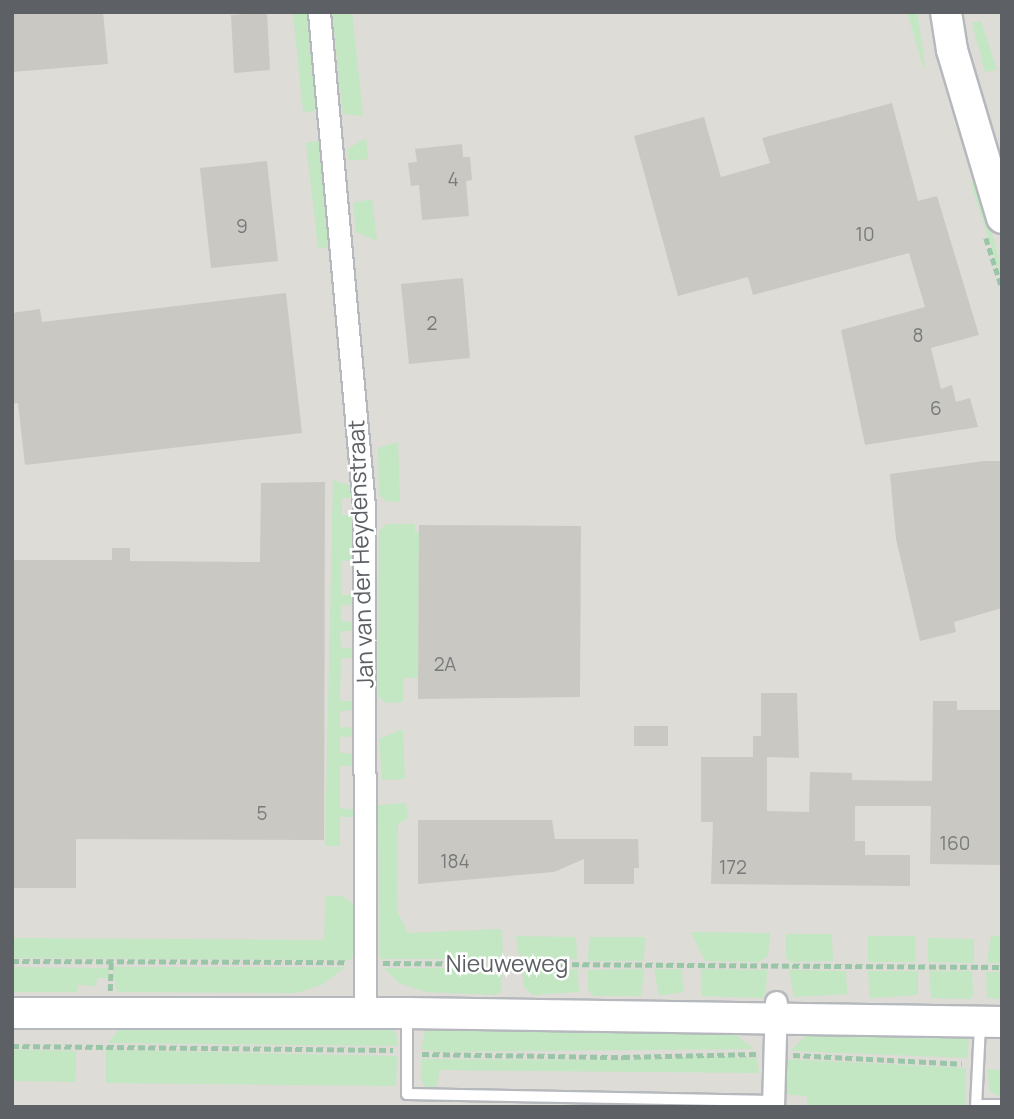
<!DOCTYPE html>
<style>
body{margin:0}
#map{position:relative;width:1014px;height:1119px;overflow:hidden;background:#efede5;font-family:Manrope,sans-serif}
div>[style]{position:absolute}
.industrial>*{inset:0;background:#dedcd7}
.green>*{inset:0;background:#c2e7c2}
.building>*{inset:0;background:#cac8c2}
.path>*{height:4.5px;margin-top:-2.25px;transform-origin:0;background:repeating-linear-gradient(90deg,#99c6a6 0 7px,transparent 0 10.5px)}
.roads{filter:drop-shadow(2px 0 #b5b8bc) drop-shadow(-2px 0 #b5b8bc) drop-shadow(0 2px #b5b8bc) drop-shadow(0 -2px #b5b8bc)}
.lane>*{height:10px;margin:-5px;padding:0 5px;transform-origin:5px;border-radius:5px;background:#fff}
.street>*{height:21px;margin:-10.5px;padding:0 10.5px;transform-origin:10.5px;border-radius:10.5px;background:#fff}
.secondary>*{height:30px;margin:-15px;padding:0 15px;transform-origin:15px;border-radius:15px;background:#fff}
span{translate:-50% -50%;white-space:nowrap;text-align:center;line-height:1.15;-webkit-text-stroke:5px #fff;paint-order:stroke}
.number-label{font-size:19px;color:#787b7c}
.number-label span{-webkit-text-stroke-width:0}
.street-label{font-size:23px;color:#5d6165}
.frame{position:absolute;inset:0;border:14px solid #5d6165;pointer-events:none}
</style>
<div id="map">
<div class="industrial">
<i style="clip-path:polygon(12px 12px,1002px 12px,1002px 1107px,12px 1107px)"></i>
</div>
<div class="green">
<i style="clip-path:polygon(293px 12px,312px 12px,321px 104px,313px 112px,303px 111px)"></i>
<i style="clip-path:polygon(332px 12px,352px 12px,363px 116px,343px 114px)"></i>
<i style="clip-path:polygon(907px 12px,917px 12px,926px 71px,921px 60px)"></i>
<i style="clip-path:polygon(981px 21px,997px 70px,985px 72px,972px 23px)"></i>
<i style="clip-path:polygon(366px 138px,368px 159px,349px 161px,347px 149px)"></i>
<i style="clip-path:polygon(317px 141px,326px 148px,335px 235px,329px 247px,318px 248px,306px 143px)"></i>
<i style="clip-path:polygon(970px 181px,979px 185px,1002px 271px,999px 271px)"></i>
<i style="clip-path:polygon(372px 199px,377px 241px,356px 232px,353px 203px)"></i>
<i style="clip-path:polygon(398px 442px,400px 502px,386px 501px,379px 495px,378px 448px)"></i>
<i style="clip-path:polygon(333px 480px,354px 487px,358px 497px,342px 498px,342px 515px,358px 515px,358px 560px,341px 561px,342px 595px,359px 595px,358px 604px,341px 605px,341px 621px,357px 622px,358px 631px,340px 631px,341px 648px,357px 649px,358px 658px,341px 658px,340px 701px,356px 701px,356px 710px,340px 711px,340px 727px,358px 728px,358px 736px,340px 737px,340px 753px,357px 754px,357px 766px,340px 766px,340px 808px,356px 810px,357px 817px,340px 817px,340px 846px,325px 846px)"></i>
<i style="clip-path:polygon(387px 524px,415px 524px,415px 532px,419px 532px,418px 678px,403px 678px,403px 702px,386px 703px,378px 696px,379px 531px)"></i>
<i style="clip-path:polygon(403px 729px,405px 779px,382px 780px,379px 739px)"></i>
<i style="clip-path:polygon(406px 803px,408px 818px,398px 824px,397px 892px,398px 913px,408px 933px,502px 929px,503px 959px,380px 959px,378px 805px)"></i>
<i style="clip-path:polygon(326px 896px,342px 896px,356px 906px,357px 946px,351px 960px,12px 958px,12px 938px,324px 940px)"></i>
<i style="clip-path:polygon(691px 932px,770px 933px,768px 956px,759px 962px,705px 961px)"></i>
<i style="clip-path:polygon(786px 934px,832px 934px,833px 961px,790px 962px,786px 957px)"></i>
<i style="clip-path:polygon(516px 936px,576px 937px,577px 959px,520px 961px)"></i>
<i style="clip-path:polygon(868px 936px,915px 936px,915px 962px,868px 962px)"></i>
<i style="clip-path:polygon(991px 936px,1002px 936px,1002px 963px,987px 963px)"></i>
<i style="clip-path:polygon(589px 937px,645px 937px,644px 961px,588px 961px)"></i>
<i style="clip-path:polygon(928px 938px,974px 939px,974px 963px,928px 962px)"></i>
<i style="clip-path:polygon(12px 967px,109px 968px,109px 978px,97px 978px,96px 986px,78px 985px,77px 992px,12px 992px)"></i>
<i style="clip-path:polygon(112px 967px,345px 967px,322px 985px,296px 993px,117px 992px)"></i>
<i style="clip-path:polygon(384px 968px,501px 968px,501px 990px,497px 995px,426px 992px,399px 983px)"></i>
<i style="clip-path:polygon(522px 969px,577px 969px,579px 992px,532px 995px,524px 987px)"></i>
<i style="clip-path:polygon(644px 969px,641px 996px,593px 996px,588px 989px,588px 970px)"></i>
<i style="clip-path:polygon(654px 969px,682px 969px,683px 992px,659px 996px)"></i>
<i style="clip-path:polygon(701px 969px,767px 970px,766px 991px,763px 998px,702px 996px)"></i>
<i style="clip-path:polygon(789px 970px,846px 971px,847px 994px,794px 997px)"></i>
<i style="clip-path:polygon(868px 971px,918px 971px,918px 995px,870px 998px)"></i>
<i style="clip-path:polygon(929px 971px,972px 971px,973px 995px,970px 999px,931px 998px)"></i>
<i style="clip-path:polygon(986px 972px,1002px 972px,1002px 999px,987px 998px)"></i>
<i style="clip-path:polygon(126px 1021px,387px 1023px,396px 1033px,398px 1046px,108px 1043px)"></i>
<i style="clip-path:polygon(427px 1023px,727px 1028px,754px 1049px,438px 1052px,421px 1049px)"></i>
<i style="clip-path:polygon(812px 1030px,969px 1038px,967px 1058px,790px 1051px)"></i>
<i style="clip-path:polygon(12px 1050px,76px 1051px,75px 1082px,12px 1081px)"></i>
<i style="clip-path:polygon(106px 1050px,397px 1056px,396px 1086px,106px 1083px)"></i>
<i style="clip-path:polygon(700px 1056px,757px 1058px,759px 1073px,440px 1070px,436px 1087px,425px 1087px,421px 1079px,422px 1059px,628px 1060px)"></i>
<i style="clip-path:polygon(785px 1059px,966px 1068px,965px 1107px,807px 1107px,807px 1096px,783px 1094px)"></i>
<i style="clip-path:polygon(987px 1069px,1002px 1070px,1002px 1098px,990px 1091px)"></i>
</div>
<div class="building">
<i style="clip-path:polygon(12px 12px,103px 12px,108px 64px,12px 72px)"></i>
<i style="clip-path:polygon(267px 12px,270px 70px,234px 73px,231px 15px)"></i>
<i style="clip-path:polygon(892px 103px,918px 201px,937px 196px,979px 335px,931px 348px,941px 389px,952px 385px,956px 402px,970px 398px,978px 427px,865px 445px,841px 330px,925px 307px,909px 253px,753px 295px,748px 277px,678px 296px,634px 136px,704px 117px,721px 177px,770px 163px,762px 138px)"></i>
<i style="clip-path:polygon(462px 144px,463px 157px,470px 157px,472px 180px,466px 181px,469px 216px,422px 220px,419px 185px,411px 186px,408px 163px,417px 162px,415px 149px)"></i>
<i style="clip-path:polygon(267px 161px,278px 261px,211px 268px,200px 168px)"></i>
<i style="clip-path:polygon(463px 278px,470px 358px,409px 364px,401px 284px)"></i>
<i style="clip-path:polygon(286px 293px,302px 433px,25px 465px,18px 403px,12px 404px,12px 313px,40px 309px,42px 322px)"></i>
<i style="clip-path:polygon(984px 461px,1002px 461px,1002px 608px,954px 622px,956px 632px,920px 641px,896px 539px,890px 474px)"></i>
<i style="clip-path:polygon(325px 482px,324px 840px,76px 839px,76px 888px,12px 888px,12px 560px,112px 560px,112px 548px,130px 548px,130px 561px,260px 562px,261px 483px)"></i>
<i style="clip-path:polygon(419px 525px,581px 526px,580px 697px,418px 699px)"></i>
<i style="clip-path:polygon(761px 693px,797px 693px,799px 758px,767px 757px,767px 811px,809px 812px,810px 772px,852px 773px,852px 780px,932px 781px,933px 701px,957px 701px,957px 710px,1002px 710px,1002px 865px,930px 864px,931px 806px,855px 806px,855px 841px,865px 841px,865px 855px,910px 855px,910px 886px,711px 884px,713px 822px,701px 822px,701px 757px,753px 757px,753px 736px,761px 736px)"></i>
<i style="clip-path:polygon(634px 726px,668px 726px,668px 746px,634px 746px)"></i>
<i style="clip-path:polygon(418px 820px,552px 820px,555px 839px,638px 839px,639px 868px,634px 868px,634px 884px,584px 884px,584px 859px,554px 872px,418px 884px)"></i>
</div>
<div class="path">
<i style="left:986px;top:238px;width:52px;rotate:72.3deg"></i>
<i style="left:12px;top:961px;width:334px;rotate:0.2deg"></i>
<i style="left:383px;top:963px;width:619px;rotate:0.37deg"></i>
<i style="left:110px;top:991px;width:30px;rotate:-88deg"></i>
<i style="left:12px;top:1046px;width:381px;rotate:0.6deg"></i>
<i style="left:422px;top:1054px;width:201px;rotate:0.9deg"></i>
<i style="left:623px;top:1057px;width:133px;rotate:-1.3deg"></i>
<i style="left:793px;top:1055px;width:169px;rotate:3deg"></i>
</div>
<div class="roads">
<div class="lane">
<i style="left:407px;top:1016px;width:78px;rotate:90deg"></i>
<i style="left:407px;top:1094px;width:367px;rotate:1.1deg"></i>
<i style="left:977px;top:1105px;width:25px"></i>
<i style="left:976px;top:1107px;width:83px;rotate:-87.2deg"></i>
</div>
<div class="street">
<i style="left:319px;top:12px;width:497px;rotate:84.8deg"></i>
<i style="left:364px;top:507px;width:506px;rotate:89.89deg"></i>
<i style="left:773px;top:1107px;width:105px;rotate:-88.4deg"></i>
</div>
<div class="secondary">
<i style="left:946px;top:12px;width:38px;rotate:81deg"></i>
<i style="left:952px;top:50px;width:175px;rotate:73.4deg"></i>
<i style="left:12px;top:1013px;width:395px"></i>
<i style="left:407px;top:1013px;width:595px;rotate:0.87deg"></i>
</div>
</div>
<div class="number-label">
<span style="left:453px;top:180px">4</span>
<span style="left:242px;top:227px">9</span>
<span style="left:865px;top:235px">10</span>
<span style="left:432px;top:324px">2</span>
<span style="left:918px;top:336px">8</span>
<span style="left:936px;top:409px">6</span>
<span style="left:445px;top:665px">2A</span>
<span style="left:262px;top:814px">5</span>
<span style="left:955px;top:844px">160</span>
<span style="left:455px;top:862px">184</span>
<span style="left:733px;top:868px">172</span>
</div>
<div class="street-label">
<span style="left:360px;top:554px;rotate:-92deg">Jan van der Heydenstraat</span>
<span style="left:507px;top:963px">Nieuweweg</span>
</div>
<div class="frame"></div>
</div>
